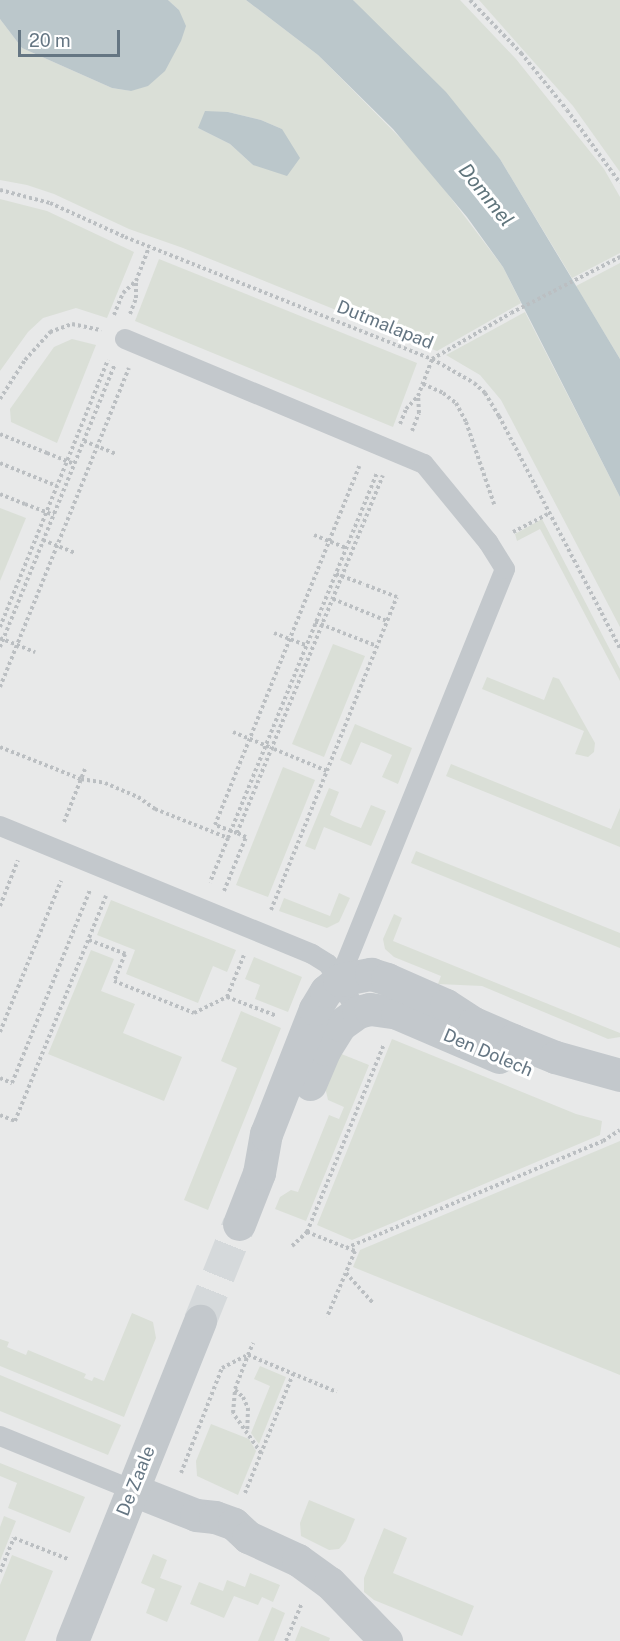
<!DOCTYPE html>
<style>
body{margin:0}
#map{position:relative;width:620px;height:1641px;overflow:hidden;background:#fafaf8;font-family:"Public Sans",sans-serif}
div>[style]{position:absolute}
.built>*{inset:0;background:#e8e9e9}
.green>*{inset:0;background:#dadfd7}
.water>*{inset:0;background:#bbc7cb}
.minor-tunnel>*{height:33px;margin-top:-16.5px;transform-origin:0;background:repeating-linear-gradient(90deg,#d5d9db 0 33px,transparent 0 49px)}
.path>*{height:4px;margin-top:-2px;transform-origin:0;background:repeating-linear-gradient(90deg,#bbbfc2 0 3px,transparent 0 6px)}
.service>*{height:20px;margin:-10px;padding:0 10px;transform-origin:10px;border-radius:10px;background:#c3c8cc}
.minor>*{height:33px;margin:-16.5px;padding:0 16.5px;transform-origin:16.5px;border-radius:16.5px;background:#c3c8cc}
.path-bridge>*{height:4px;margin-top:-2px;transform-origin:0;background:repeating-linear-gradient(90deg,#bbbfc2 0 3px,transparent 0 6px)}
.service-bridge>*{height:20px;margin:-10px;padding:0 10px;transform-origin:10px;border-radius:10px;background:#c3c8cc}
span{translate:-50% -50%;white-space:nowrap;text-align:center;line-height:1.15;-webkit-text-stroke:6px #fff;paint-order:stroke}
.street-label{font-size:18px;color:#657683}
.water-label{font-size:20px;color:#60757c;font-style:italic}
.scale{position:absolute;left:18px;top:30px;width:102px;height:27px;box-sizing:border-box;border:3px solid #657683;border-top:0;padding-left:8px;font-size:18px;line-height:21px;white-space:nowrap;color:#657683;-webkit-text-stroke:4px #fff;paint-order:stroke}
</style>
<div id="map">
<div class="built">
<i style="clip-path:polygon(0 0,620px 0,620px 1641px,0 1641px)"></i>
</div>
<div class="green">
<i style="clip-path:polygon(evenodd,168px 0,246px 0,318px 55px,422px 160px,503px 267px,521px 303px,437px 351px,183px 248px,129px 229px,54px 194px,27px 185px,0 180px,0 19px,22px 48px,112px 88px,131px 91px,179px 10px,168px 0,228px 112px,261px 120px,282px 129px,253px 165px,230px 144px,198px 128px,228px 112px)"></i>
<i style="clip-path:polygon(353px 0,460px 0,516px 59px,604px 169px,620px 197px,620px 253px,572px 278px,500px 159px)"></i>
<i style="clip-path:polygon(479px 0,620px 0,620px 172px,573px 106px)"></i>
<i style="clip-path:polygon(0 199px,47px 211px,134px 252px,107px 318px,76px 308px,43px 318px,28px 332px,0 371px)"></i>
<i style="clip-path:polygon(159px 259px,417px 363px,393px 427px,135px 321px)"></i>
<i style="clip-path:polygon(620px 263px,620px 359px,576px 286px)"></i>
<i style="clip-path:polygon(525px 312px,620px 497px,620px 627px,501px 400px,480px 375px,446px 355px)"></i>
<i style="clip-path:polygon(72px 339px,96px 345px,57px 443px,11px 422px,10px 409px,54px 347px)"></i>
<i style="clip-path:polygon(0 508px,26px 518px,0 581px)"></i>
<i style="clip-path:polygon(542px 519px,620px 669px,620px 681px,540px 529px,517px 541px,515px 534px)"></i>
<i style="clip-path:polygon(333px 644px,365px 656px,324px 757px,292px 744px)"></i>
<i style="clip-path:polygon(487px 677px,544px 700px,553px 677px,559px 679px,595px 743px,594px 752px,588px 757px,575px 754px,584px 731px,482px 689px)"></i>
<i style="clip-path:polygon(355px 724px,412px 748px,398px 784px,382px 777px,392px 755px,376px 748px,361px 742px,351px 765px,340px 760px)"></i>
<i style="clip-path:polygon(451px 764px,611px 829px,620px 808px,620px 847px,446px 776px)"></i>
<i style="clip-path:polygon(283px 767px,315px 780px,268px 897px,236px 885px)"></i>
<i style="clip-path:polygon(329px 788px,339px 792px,330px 815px,345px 822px,361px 828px,371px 805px,386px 811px,371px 846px,324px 827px,315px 850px,305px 846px)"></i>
<i style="clip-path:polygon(416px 851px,620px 933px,620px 948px,411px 863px)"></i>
<i style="clip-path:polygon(339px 893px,350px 898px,339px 922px,327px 928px,279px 911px,284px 898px,330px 916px)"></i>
<i style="clip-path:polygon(111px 900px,236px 950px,227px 972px,213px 966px,198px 1003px,126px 974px,135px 950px,97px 935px)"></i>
<i style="clip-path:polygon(394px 914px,402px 918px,393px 941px,610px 1029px,620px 1033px,620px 1037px,608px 1039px,482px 986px,438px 984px,441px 976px,394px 957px,385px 949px,383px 939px)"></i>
<i style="clip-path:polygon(91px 950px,114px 959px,101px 991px,135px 1004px,123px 1033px,182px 1057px,164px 1101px,48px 1054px)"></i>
<i style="clip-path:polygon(254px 957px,302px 977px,288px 1012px,255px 999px,260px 985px,245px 979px)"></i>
<i style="clip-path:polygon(241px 1011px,281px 1028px,208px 1210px,184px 1200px,237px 1068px,221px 1061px)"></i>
<i style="clip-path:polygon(392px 1039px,576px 1114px,602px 1121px,600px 1135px,352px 1240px,317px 1225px)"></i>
<i style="clip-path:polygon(339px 1053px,369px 1065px,306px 1221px,275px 1209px,280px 1197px,291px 1190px,298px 1192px,329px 1115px,339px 1119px,344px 1107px,328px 1100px,325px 1087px)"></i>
<i style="clip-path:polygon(620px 1141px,620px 1375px,353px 1267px,360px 1250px)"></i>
<i style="clip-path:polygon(132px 1313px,153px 1322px,156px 1338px,124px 1417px,0 1366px,0 1339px,9px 1342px,7px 1347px,26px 1355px,28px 1350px,86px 1374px,84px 1378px,92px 1381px,94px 1377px,104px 1381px)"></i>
<i style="clip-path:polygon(260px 1366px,286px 1377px,259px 1444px,251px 1433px,270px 1386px,254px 1379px)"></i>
<i style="clip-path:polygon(0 1375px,121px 1425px,108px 1455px,0 1411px)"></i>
<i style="clip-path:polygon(211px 1424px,249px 1439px,256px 1451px,238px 1495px,197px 1476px,196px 1461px)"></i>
<i style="clip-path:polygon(0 1463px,85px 1497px,70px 1533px,8px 1508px,17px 1483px,0 1476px)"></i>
<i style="clip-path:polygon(309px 1500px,355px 1519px,346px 1541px,339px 1549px,329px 1550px,301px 1536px,300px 1523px)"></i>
<i style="clip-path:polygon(4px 1516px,16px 1521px,0 1561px,0 1527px)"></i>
<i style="clip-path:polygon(384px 1528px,407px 1538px,393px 1573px,474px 1606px,462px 1636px,374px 1600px,364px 1592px,364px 1578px)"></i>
<i style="clip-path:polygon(153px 1554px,167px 1560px,160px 1578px,182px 1586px,167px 1622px,146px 1613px,155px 1589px,141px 1583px)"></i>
<i style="clip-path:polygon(12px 1555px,53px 1571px,25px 1641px,0 1641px,0 1585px)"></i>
<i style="clip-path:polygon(250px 1573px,280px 1585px,273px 1602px,262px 1597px,258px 1605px,234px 1596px,224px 1618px,190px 1604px,199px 1582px,223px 1591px,227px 1580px,245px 1587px)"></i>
<i style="clip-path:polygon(272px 1607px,285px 1613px,274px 1641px,258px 1641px)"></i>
<i style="clip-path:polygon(301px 1626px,330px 1638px,329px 1641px,295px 1641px)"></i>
</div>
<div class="water">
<i style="clip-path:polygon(0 0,168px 0,179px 10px,186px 26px,181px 41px,165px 71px,148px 86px,131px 91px,112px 88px,22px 48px,0 19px)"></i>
<i style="clip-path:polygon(246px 0,353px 0,446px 92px,500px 159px,620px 359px,620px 497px,503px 267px,467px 217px,393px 129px,318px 55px)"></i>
<i style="clip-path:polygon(205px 111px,228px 112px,261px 120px,282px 129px,300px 158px,287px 176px,253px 165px,230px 144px,198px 128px)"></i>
</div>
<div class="minor-tunnel">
<i style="left:200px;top:1321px;width:105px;rotate:-68.1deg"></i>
</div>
<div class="path">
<i style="left:470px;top:0;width:74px;rotate:46.1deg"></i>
<i style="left:521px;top:53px;width:73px;rotate:51.1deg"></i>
<i style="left:567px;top:110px;width:90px;rotate:54deg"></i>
<i style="left:0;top:190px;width:52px;rotate:14.6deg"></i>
<i style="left:50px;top:203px;width:82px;rotate:24.4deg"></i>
<i style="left:125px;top:237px;width:330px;rotate:21.7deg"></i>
<i style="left:432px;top:359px;width:48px;rotate:29.7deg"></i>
<i style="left:474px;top:383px;width:15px;rotate:42deg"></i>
<i style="left:485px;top:393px;width:27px;rotate:59deg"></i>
<i style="left:499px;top:416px;width:262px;rotate:62.5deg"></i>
<i style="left:130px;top:314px;width:17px;rotate:-69deg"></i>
<i style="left:136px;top:298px;width:17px;rotate:-90deg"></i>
<i style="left:136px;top:281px;width:36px;rotate:-69deg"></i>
<i style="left:114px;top:315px;width:24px;rotate:-68deg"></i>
<i style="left:123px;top:293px;width:18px;rotate:-43deg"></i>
<i style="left:423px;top:384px;width:22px;rotate:24deg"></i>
<i style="left:443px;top:393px;width:16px;rotate:38deg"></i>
<i style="left:456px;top:403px;width:21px;rotate:62deg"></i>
<i style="left:466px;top:422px;width:87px;rotate:71.1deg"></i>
<i style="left:400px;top:424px;width:16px;rotate:-68deg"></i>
<i style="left:406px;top:409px;width:18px;rotate:-47deg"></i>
<i style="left:412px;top:431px;width:19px;rotate:-69deg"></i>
<i style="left:419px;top:413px;width:17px;rotate:-93deg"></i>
<i style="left:418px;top:396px;width:40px;rotate:-69deg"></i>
<i style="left:432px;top:359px;width:91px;rotate:-30.2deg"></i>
<i style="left:511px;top:313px;width:123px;rotate:-27.2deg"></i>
<i style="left:0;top:434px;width:51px;rotate:22deg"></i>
<i style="left:0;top:463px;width:61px;rotate:22deg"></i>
<i style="left:0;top:494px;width:27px;rotate:22deg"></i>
<i style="left:513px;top:532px;width:42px;rotate:-27.2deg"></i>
<i style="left:333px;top:599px;width:58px;rotate:22.2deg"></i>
<i style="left:0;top:627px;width:288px;rotate:-68deg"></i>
<i style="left:343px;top:633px;width:36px;rotate:21deg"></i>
<i style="left:0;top:647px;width:305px;rotate:-67.9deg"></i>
<i style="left:0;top:687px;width:344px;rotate:-68deg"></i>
<i style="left:0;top:747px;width:87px;rotate:21.6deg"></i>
<i style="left:81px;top:779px;width:24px;rotate:9deg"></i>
<i style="left:105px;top:783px;width:36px;rotate:23deg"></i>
<i style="left:138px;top:797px;width:21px;rotate:35deg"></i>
<i style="left:155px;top:809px;width:79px;rotate:21.7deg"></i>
<i style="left:228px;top:838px;width:48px;rotate:112.2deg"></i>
<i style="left:274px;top:749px;width:57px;rotate:22.5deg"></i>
<i style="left:64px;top:822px;width:57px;rotate:-68.4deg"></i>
<i style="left:237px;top:833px;width:23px;rotate:-160deg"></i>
<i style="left:215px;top:825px;width:387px;rotate:-68.1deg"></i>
<i style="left:224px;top:891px;width:58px;rotate:-67.8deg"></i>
<i style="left:246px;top:837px;width:10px;rotate:-156deg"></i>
<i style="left:237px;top:833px;width:386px;rotate:-67.8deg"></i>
<i style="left:0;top:906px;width:49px;rotate:-68.6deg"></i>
<i style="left:271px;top:910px;width:337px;rotate:-68.1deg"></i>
<i style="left:397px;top:597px;width:36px;rotate:-159deg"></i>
<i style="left:89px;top:940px;width:39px;rotate:21deg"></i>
<i style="left:125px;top:954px;width:29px;rotate:112deg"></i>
<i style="left:114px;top:981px;width:86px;rotate:21.8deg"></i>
<i style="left:194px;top:1013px;width:37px;rotate:-26deg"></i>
<i style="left:227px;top:997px;width:45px;rotate:-68deg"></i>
<i style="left:227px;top:997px;width:53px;rotate:20.8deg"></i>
<i style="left:0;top:1032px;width:163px;rotate:-68deg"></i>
<i style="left:0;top:1078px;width:13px;rotate:23deg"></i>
<i style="left:12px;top:1083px;width:208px;rotate:-68deg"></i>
<i style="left:0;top:1115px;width:16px;rotate:22deg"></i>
<i style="left:15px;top:1121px;width:243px;rotate:-68deg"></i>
<i style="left:307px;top:1232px;width:52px;rotate:21.6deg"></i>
<i style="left:355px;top:1251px;width:72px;rotate:113deg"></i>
<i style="left:292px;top:1246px;width:21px;rotate:-43deg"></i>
<i style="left:307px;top:1232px;width:203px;rotate:-67.7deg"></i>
<i style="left:346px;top:1248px;width:278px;rotate:-22.6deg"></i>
<i style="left:603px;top:1141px;width:20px;rotate:-33deg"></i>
<i style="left:346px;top:1273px;width:40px;rotate:48deg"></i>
<i style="left:235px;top:1390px;width:11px;rotate:41deg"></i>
<i style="left:243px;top:1397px;width:12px;rotate:66deg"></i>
<i style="left:248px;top:1408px;width:24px;rotate:92deg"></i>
<i style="left:261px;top:1453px;width:49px;rotate:-125deg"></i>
<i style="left:233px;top:1413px;width:24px;rotate:-85deg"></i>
<i style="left:235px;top:1389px;width:36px;rotate:-69deg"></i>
<i style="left:248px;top:1355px;width:96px;rotate:22.6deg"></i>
<i style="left:181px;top:1473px;width:113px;rotate:-68.7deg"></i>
<i style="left:222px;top:1368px;width:29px;rotate:-27deg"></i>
<i style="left:248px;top:1355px;width:13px;rotate:-67deg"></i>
<i style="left:245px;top:1493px;width:128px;rotate:-68deg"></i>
<i style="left:0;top:1572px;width:37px;rotate:-68deg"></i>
<i style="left:14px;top:1538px;width:58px;rotate:21.3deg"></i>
<i style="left:286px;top:1641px;width:41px;rotate:-67.2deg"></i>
</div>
<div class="service">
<i style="left:0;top:826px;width:337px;rotate:22.3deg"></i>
<i style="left:312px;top:954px;width:19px;rotate:32deg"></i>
<i style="left:328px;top:964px;width:57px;rotate:58deg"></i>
<i style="left:339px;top:980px;width:443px;rotate:-68deg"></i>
<i style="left:505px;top:569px;width:32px;rotate:-122deg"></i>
<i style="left:0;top:1436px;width:144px;rotate:22.1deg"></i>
</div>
<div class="minor">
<i style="left:310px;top:1084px;width:38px;rotate:-67deg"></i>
<i style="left:325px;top:1049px;width:28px;rotate:-58deg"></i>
<i style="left:340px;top:1025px;width:22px;rotate:-36deg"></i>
<i style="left:358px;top:1012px;width:12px;rotate:-14deg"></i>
<i style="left:370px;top:1009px;width:27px;rotate:8deg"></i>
<i style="left:397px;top:1013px;width:111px;rotate:23.3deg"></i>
<i style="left:239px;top:1224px;width:55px;rotate:-68.6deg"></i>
<i style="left:259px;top:1173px;width:40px;rotate:-80deg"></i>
<i style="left:266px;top:1134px;width:134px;rotate:-68.6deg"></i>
<i style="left:315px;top:1009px;width:21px;rotate:-59deg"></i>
<i style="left:326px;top:991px;width:17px;rotate:-40deg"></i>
<i style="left:339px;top:980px;width:33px;rotate:-11deg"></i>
<i style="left:371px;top:974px;width:17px;rotate:17deg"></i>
<i style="left:387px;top:979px;width:64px;rotate:23.8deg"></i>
<i style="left:446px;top:1005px;width:33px;rotate:33deg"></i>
<i style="left:474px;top:1023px;width:43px;rotate:23.6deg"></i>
<i style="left:513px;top:1040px;width:45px;rotate:22deg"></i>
<i style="left:555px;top:1057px;width:67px;rotate:15.5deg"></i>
<i style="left:133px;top:1490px;width:68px;rotate:21.6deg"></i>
<i style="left:196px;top:1515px;width:19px;rotate:6deg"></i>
<i style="left:215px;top:1517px;width:20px;rotate:20deg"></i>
<i style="left:234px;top:1524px;width:19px;rotate:43deg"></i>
<i style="left:248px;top:1537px;width:55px;rotate:24.7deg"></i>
<i style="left:298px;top:1560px;width:39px;rotate:36deg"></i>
<i style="left:330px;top:1583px;width:81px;rotate:46deg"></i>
<i style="left:72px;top:1641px;width:345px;rotate:-68.2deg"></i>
</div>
<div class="path-bridge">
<i style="left:0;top:399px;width:46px;rotate:-57.3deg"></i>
<i style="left:25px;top:360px;width:38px;rotate:-48deg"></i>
<i style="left:50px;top:332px;width:23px;rotate:-20deg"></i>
<i style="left:72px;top:324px;width:30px;rotate:12deg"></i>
<i style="left:84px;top:441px;width:35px;rotate:22deg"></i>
<i style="left:47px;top:453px;width:29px;rotate:22deg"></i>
<i style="left:25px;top:504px;width:31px;rotate:21deg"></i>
<i style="left:314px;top:535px;width:35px;rotate:22deg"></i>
<i style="left:43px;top:540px;width:35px;rotate:22deg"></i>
<i style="left:336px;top:574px;width:29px;rotate:20deg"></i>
<i style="left:315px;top:622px;width:30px;rotate:21deg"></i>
<i style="left:274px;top:633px;width:34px;rotate:21deg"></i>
<i style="left:0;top:638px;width:38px;rotate:22deg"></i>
<i style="left:233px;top:732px;width:44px;rotate:22.5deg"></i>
<i style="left:228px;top:838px;width:395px;rotate:-67.8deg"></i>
</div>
<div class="service-bridge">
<i style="left:125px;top:339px;width:324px;rotate:22.7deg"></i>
<i style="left:424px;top:464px;width:101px;rotate:50.6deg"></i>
</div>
<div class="street-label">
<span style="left:385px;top:325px;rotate:22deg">Dutmalapad</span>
<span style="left:488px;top:1053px;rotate:23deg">Den Dolech</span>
<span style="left:136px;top:1481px;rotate:-68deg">De Zaale</span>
</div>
<div class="water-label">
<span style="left:486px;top:195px;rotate:51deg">Dommel</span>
</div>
<div class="scale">20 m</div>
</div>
